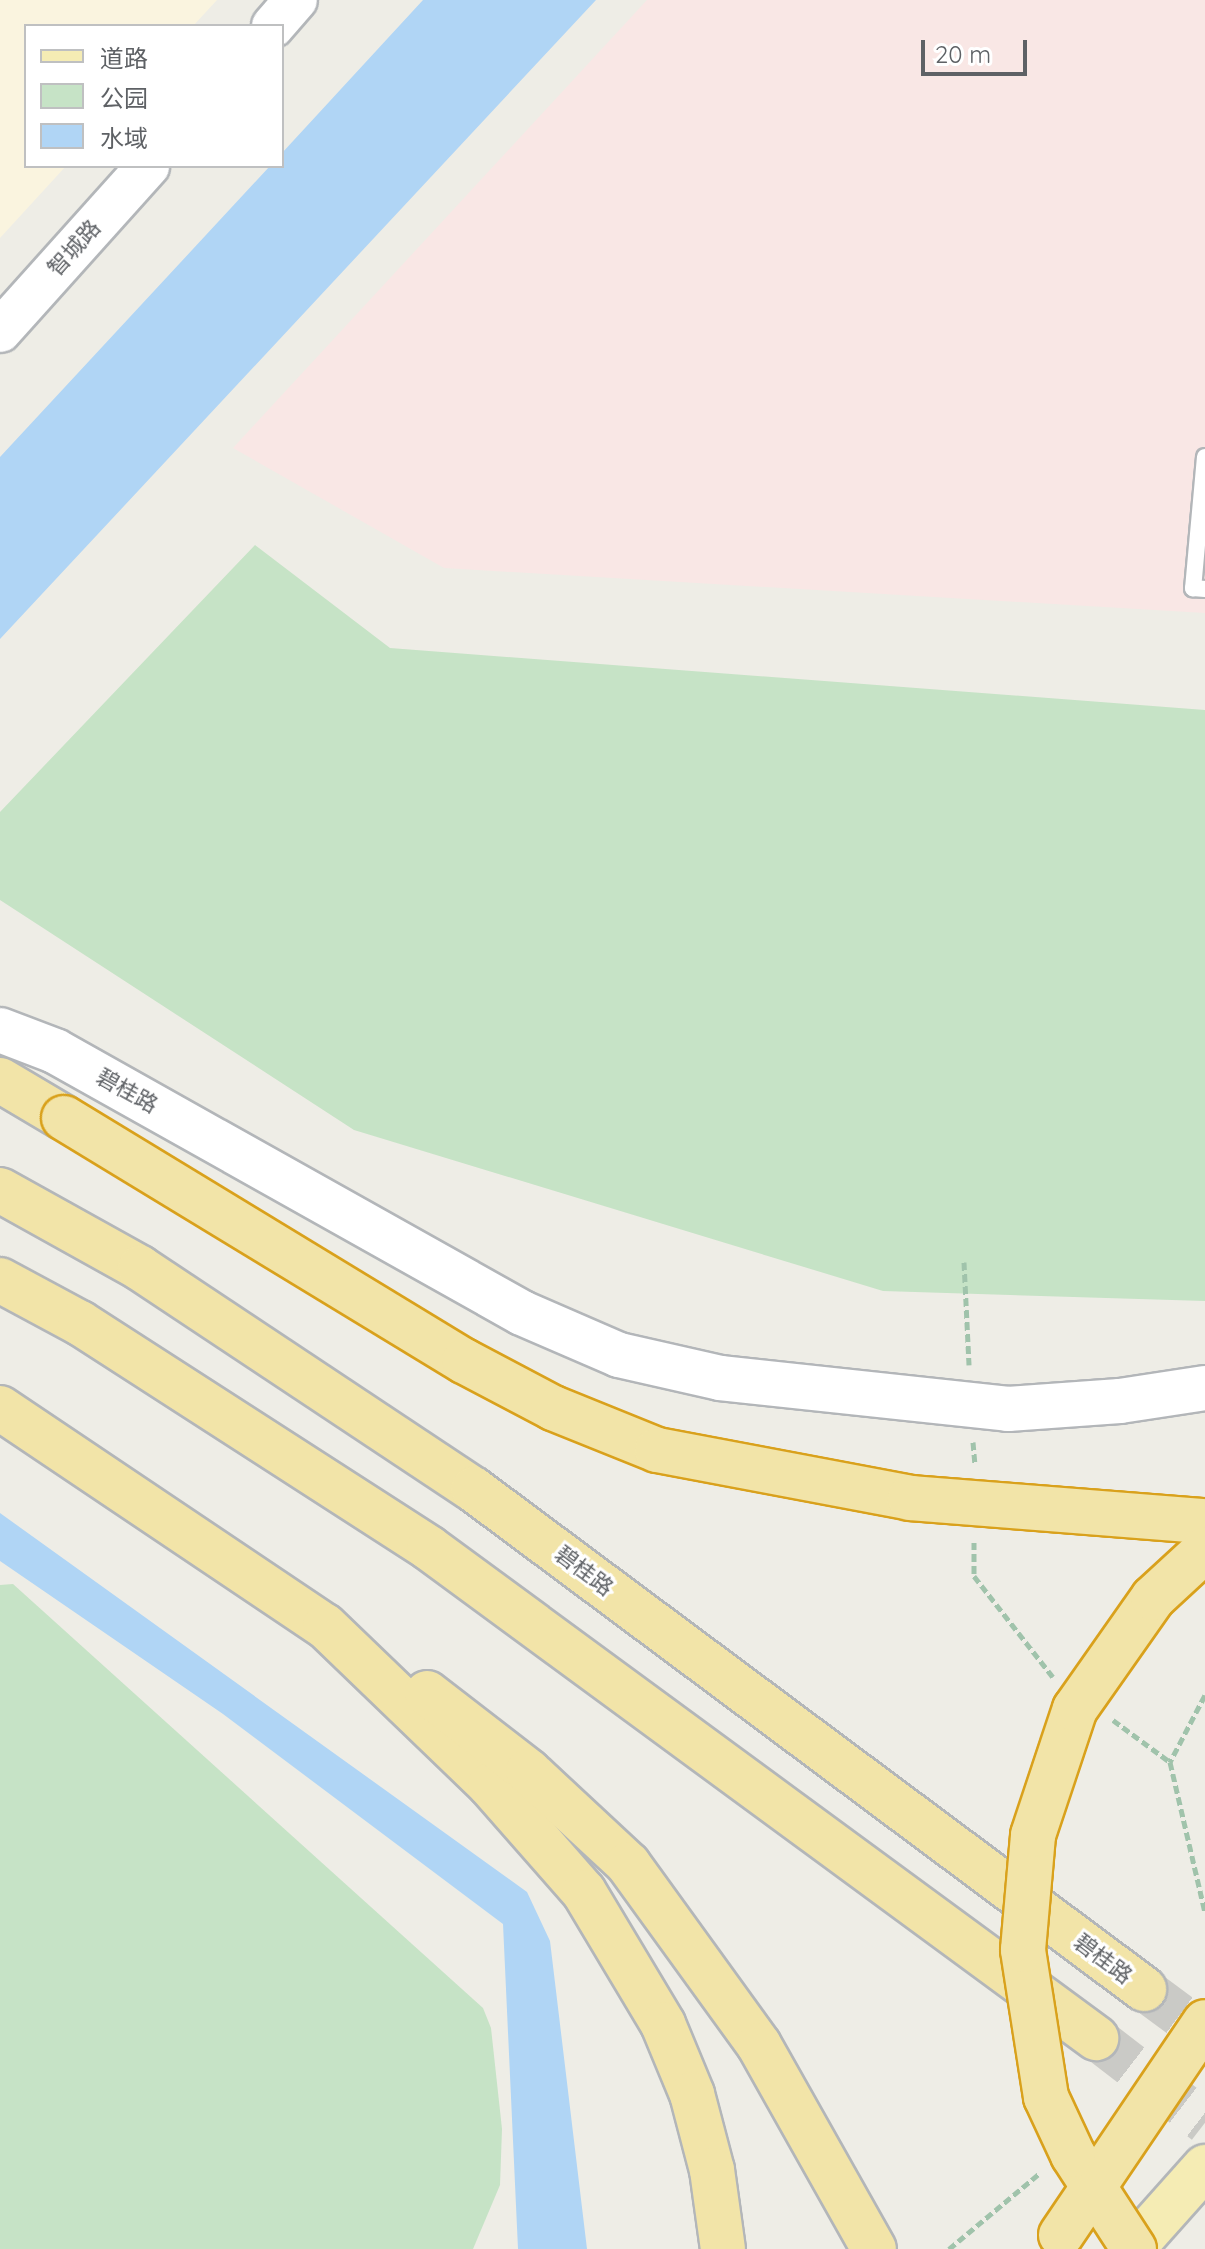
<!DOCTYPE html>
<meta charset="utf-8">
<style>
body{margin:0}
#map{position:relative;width:1205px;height:2249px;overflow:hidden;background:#eeede6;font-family:Quicksand,"Noto Sans SC",sans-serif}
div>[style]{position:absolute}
.commercial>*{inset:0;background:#faf4df}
.medical>*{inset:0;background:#f9e7e5}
.green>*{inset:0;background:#c6e3c6}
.water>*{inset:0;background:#b0d5f5}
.trunk-tunnel>*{height:44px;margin-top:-22px;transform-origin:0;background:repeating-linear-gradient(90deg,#cacac6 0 44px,transparent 0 66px)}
.path>*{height:5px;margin-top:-2.5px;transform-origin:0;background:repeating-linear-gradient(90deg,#a0c3ab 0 8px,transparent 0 12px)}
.roads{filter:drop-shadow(2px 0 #b3b6b9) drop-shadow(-2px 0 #b3b6b9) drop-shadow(0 2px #b3b6b9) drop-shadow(0 -2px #b3b6b9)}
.service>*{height:16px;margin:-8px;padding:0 8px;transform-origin:8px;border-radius:8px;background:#fff}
.tertiary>*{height:42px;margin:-21px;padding:0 21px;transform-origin:21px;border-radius:21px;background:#fff}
.secondary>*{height:44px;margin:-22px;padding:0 22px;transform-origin:22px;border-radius:22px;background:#fff}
.primary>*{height:44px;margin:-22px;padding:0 22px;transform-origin:22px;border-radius:22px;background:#f5ecb4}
.trunk>*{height:44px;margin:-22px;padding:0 22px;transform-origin:22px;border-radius:22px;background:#f2e4a8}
.bridges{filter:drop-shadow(2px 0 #d9a11c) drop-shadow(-2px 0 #d9a11c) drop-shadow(0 2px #d9a11c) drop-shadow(0 -2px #d9a11c)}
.trunk-bridge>*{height:44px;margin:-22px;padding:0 22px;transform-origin:22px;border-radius:22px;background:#f2e4a8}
span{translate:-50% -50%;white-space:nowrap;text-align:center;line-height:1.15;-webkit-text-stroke:6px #fff;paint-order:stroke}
.street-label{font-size:22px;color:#5e6165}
.legend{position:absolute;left:24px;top:24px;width:260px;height:144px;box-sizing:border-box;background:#fff;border:2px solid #bfc0c1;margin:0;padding:10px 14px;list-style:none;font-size:24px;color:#5e6165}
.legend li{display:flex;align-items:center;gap:16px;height:40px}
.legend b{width:40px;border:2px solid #bfc0c1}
.scale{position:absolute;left:921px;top:40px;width:106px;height:36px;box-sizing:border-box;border:4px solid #5e6165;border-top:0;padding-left:10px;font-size:24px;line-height:28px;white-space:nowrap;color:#5e6165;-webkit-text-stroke:6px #fff;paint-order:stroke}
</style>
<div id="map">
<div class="commercial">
<i style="clip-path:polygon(0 0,217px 0,193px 26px,26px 26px,26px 166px,66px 166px,0 238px)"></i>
</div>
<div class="medical">
<i style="clip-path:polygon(647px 0,1205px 0,1205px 613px,444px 568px,233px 448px)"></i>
</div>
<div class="green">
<i style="clip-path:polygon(255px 545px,390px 648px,1205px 710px,1205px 1301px,883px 1291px,354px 1130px,0 900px,0 812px)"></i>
<i style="clip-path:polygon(13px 1584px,483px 2008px,491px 2028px,502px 2129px,500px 2185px,473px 2249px,0 2249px,0 1585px)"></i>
</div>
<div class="water">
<i style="clip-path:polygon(423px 0,596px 0,0 639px,0 457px,270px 166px,282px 166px,282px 153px)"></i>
<i style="clip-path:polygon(0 1513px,527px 1892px,550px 1941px,587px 2249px,518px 2249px,503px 1924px,223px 1714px,0 1561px)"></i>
</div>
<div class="trunk-tunnel">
<i style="left:1144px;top:1989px;width:76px;rotate:36.4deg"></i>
<i style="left:1096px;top:2038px;width:138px;rotate:37.6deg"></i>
</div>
<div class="path">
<i style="left:964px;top:1262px;width:103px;rotate:87.2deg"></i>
<i style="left:973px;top:1442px;width:22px;rotate:85deg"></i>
<i style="left:974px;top:1542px;width:34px;rotate:90deg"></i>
<i style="left:974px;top:1576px;width:128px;rotate:52deg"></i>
<i style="left:1205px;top:1695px;width:76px;rotate:117.6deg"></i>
<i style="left:1170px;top:1762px;width:154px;rotate:76.9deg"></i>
<i style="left:1113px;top:1720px;width:71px;rotate:36.4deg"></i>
<i style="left:949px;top:2249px;width:119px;rotate:-39.9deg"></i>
</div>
<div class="roads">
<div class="service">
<i style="left:1205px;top:457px;width:132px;rotate:95.2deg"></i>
<i style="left:1193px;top:588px;width:12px;rotate:5deg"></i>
</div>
<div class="tertiary">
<i style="left:273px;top:26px;width:35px;rotate:-49deg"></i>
<i style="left:0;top:331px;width:222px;rotate:-48.1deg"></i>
</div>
<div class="secondary">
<i style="left:0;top:1030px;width:59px;rotate:20.9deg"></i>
<i style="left:55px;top:1051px;width:535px;rotate:29.29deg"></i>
<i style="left:522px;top:1313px;width:106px;rotate:23.4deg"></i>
<i style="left:619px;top:1355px;width:104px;rotate:12.8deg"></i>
<i style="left:720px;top:1378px;width:290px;rotate:6.1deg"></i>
<i style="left:1008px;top:1409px;width:112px;rotate:-4.1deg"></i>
<i style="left:1120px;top:1401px;width:86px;rotate:-8.7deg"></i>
</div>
<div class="primary">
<i style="left:1132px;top:2249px;width:110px;rotate:-48.3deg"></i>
</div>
<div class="trunk">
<i style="left:0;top:1080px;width:74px;rotate:30.7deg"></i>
<i style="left:0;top:1190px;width:160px;rotate:29.1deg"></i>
<i style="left:140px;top:1268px;width:400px;rotate:33.6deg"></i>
<i style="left:473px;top:1489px;width:837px;rotate:36.69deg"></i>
<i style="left:0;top:1280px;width:91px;rotate:28.3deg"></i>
<i style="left:80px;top:1323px;width:415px;rotate:32.8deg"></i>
<i style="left:429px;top:1548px;width:828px;rotate:36.3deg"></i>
<i style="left:0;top:1408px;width:391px;rotate:33.9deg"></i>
<i style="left:325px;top:1626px;width:229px;rotate:43.9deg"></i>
<i style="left:490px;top:1785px;width:142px;rotate:48.7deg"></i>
<i style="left:584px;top:1892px;width:154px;rotate:59.1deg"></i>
<i style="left:663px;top:2024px;width:76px;rotate:67.5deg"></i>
<i style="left:692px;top:2094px;width:79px;rotate:75.3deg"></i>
<i style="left:712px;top:2170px;width:80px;rotate:82.1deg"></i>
<i style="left:427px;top:1693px;width:128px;rotate:37.7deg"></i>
<i style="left:528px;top:1771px;width:137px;rotate:42.9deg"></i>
<i style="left:628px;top:1864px;width:223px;rotate:54.1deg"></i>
<i style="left:759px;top:2045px;width:234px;rotate:60.6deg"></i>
</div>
</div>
<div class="bridges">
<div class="trunk-bridge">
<i style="left:64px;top:1118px;width:468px;rotate:31.3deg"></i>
<i style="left:464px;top:1361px;width:101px;rotate:27.8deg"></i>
<i style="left:553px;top:1408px;width:112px;rotate:22deg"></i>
<i style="left:657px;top:1450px;width:258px;rotate:10.7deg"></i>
<i style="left:910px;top:1498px;width:296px;rotate:4.5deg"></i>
<i style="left:1061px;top:2235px;width:257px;rotate:-55.9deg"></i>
<i style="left:1134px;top:2249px;width:112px;rotate:-123deg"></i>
<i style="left:1073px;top:2155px;width:64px;rotate:-115deg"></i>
<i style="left:1046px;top:2097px;width:149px;rotate:-98.9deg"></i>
<i style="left:1023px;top:1950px;width:115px;rotate:-85deg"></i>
<i style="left:1033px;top:1835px;width:133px;rotate:-71.6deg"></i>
<i style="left:1075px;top:1709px;width:136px;rotate:-54.9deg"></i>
<i style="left:1153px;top:1598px;width:71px;rotate:-42.7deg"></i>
</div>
</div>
<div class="street-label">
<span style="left:74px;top:248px;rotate:-48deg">智城路</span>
<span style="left:127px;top:1091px;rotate:29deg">碧桂路</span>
<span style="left:584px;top:1571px;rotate:37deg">碧桂路</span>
<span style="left:1103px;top:1959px;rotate:37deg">碧桂路</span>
</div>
<ul class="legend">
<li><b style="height:10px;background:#f5ecb4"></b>道路</li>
<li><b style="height:22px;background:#c6e3c6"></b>公园</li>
<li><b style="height:22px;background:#b0d5f5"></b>水域</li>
</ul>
<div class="scale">20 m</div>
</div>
